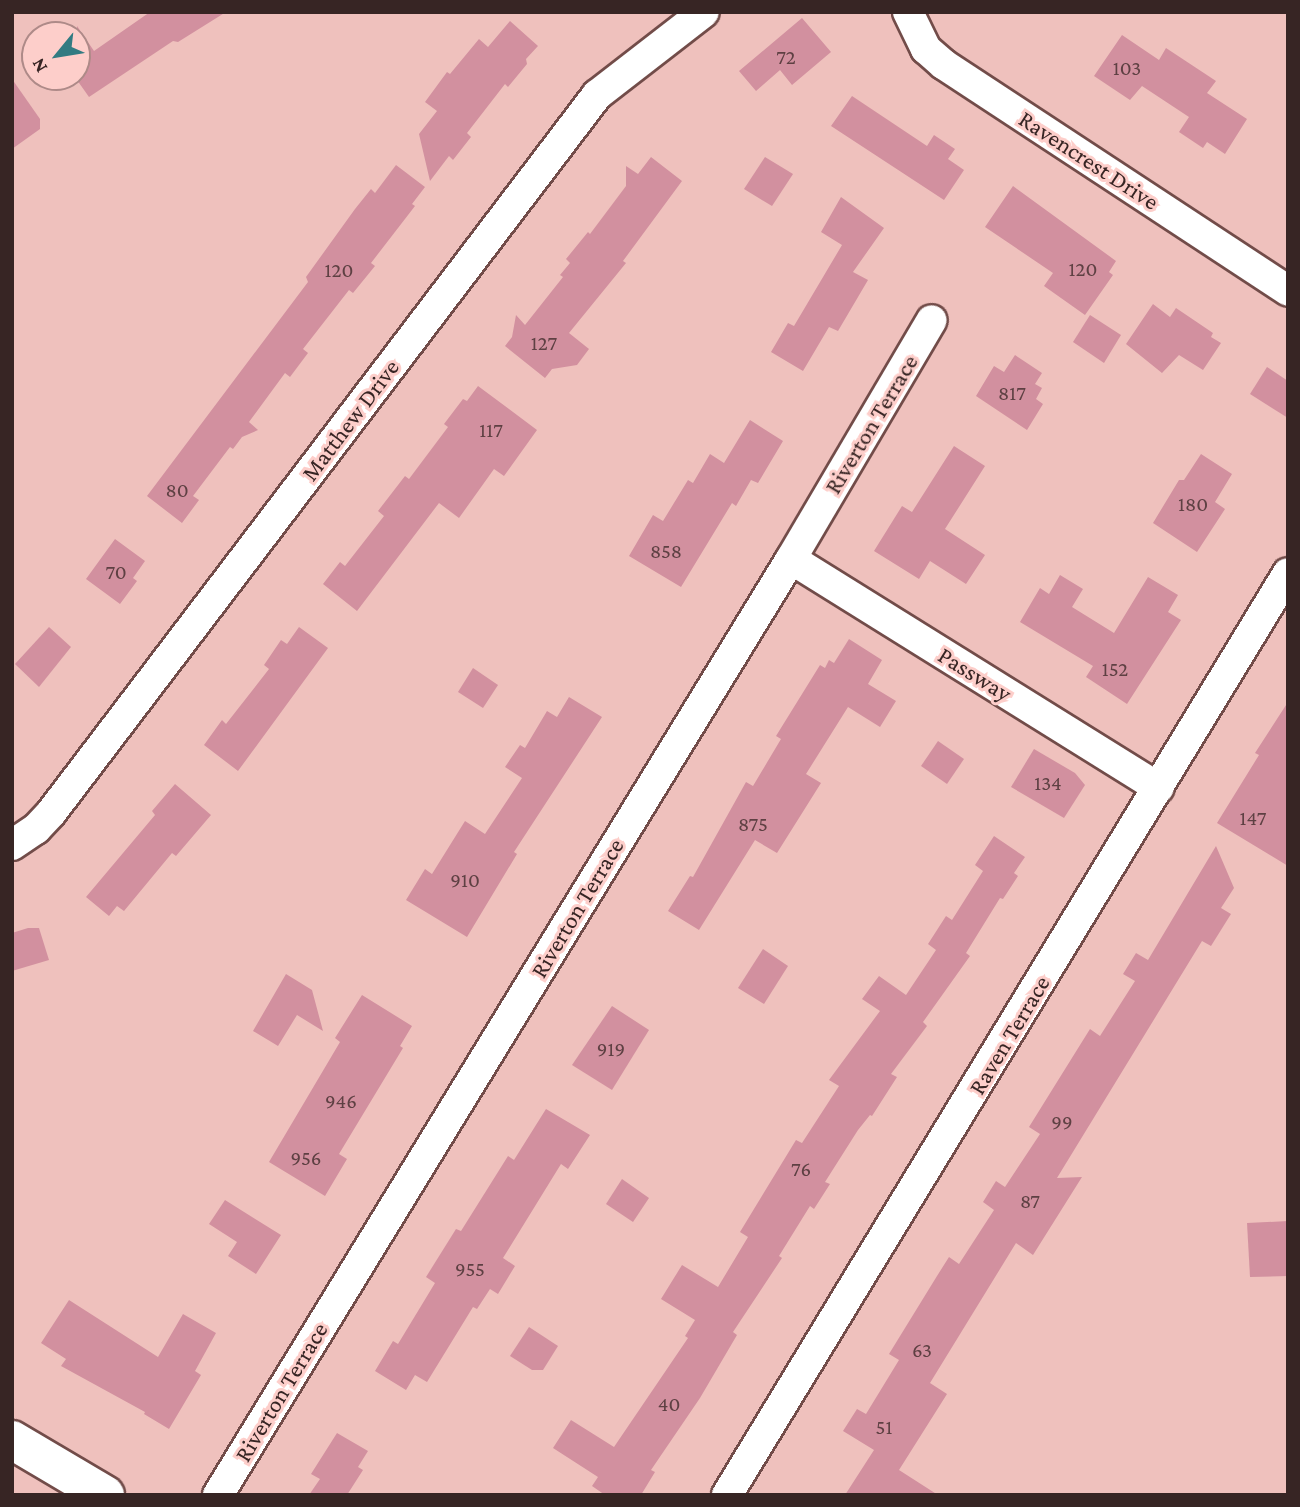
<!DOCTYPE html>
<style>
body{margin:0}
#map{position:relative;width:1300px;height:1507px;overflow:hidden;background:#efc1bd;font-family:"Crimson Pro",serif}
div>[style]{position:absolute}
.building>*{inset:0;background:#d2909f}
.roads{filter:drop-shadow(2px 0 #724c49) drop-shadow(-2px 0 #724c49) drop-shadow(0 2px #724c49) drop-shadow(0 -2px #724c49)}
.minor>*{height:30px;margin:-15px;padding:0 15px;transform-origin:15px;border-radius:15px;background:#fff}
.primary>*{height:38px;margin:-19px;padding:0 19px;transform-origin:19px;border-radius:19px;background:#fff}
span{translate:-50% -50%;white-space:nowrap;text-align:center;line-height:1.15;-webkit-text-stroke:6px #fdceca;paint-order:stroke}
.number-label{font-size:21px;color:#5e4043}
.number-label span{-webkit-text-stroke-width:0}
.street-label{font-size:24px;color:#372524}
.frame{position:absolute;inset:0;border:14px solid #372524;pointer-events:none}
.north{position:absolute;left:21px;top:21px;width:70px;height:70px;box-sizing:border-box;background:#fdceca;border:2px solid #ae8a88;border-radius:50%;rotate:240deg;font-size:19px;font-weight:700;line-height:28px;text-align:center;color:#372524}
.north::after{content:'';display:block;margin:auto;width:24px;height:32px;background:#327b82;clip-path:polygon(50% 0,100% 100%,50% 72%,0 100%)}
</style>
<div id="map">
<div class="building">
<i style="clip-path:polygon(150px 12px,226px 12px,178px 42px,173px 41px,89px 97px,77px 80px,77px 26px,94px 51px)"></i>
<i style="clip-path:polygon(802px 18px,831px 52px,792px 85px,780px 70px,756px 91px,739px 71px)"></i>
<i style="clip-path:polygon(510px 21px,538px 46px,526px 59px,527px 64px,508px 87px,505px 84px,467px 133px,471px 137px,453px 160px,449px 156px,430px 181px,419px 134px,437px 111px,425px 102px,447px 72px,450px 74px,479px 39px,488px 47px)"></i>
<i style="clip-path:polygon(1122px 35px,1159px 60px,1166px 48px,1216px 81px,1207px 93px,1247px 119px,1225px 154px,1207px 142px,1203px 148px,1179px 132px,1189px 117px,1142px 86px,1130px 100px,1094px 76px)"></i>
<i style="clip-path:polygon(12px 79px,40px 119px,40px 129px,12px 149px)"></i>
<i style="clip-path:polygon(852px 96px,927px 146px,934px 135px,955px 149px,948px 159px,964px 170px,944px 200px,831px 126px)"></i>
<i style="clip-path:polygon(651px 157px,682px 181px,623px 261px,626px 263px,569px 333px,589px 349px,577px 365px,552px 369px,545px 378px,505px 346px,512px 337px,516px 315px,525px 325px,563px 277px,560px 275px,570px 263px,566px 259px,588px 232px,590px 234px,626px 186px,626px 166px,638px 174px)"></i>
<i style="clip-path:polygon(765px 157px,793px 174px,772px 206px,744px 189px)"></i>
<i style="clip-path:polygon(396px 165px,425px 187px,412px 204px,415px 206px,371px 263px,375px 266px,353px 293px,349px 290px,303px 349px,308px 353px,290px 377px,285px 373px,249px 422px,258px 430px,242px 437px,233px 449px,230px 447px,193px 496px,199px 500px,182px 523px,147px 496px,308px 282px,306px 277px,355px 209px,371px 189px,375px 193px)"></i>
<i style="clip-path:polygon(1013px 186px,1116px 261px,1109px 272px,1113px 275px,1085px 315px,1044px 286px,1053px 273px,985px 227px)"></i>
<i style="clip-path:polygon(841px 197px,884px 228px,853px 272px,868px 280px,838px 331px,829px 327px,803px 371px,771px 352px,788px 323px,794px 326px,842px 245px,821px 232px)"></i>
<i style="clip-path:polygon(1153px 304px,1170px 317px,1176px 308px,1213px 333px,1211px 337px,1221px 343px,1203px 370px,1179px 355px,1162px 373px,1126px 344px)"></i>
<i style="clip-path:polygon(1090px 315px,1121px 335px,1104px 363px,1073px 342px)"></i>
<i style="clip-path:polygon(1015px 355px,1042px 373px,1035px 384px,1042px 388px,1036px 399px,1043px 404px,1027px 430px,976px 396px,994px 366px,1004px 372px)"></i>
<i style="clip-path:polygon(1267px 367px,1288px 381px,1288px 418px,1250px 394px)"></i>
<i style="clip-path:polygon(478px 386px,537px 430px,504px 476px,494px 469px,459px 518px,439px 503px,357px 611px,323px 584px,340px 562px,345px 566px,384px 516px,378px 511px,405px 476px,409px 479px,448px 427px,444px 424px,463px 399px,467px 401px)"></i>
<i style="clip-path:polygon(750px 420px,783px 441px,758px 483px,751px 480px,736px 506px,732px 503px,681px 587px,629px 556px,653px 515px,663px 521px,688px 480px,693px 483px,710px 454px,724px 463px)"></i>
<i style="clip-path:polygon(954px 446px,985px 466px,945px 529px,985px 555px,966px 584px,930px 561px,919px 579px,874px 551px,902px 506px,912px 512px)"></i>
<i style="clip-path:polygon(1201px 454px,1232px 474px,1215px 502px,1225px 509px,1197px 552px,1153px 523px,1179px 480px,1184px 480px)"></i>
<i style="clip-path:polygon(115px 539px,145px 561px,133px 578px,137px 581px,120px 604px,86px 579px)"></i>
<i style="clip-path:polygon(1060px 575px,1083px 589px,1072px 607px,1114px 633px,1148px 577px,1178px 595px,1168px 612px,1181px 620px,1127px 704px,1086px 677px,1093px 666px,1020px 622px,1040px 588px,1049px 594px)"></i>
<i style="clip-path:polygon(49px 627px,71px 647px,39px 687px,15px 664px)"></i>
<i style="clip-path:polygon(299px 627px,328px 648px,238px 771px,204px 745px,222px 720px,226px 724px,269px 669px,264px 665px,281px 640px,287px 644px)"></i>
<i style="clip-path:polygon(849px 639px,882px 660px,868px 684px,896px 701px,880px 727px,848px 707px,806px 774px,821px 783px,777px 853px,755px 840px,699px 930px,668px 911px,690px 876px,693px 877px,746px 782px,753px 786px,781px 739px,776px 736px,820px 665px,825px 668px,829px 660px,834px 663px)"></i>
<i style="clip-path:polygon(473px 668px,498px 685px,483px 708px,458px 692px)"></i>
<i style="clip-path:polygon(569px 697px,602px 717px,514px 852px,517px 854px,467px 937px,406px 900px,425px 869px,432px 874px,465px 821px,485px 834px,522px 778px,505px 767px,520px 745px,525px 748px,547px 711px,557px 717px)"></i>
<i style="clip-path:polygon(1288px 702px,1288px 866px,1217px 823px,1259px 755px,1255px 753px)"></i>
<i style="clip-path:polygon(938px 741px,964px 759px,947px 784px,921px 766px)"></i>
<i style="clip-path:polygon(1034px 749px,1075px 773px,1085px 785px,1064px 818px,1011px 787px)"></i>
<i style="clip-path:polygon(175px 784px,211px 815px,176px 856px,172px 853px,124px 911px,117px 906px,109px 916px,86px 897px,155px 815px,152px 811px)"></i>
<i style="clip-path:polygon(994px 836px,1025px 857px,1014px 873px,1018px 876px,1003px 899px,1000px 898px,966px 953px,970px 956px,923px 1022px,927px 1026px,891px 1074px,897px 1077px,872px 1116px,870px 1115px,858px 1130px,825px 1182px,830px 1184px,814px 1209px,810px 1206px,779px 1256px,782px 1258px,733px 1332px,737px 1335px,700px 1398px,651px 1470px,655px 1472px,641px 1495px,605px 1495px,592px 1486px,598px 1477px,553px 1448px,571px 1420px,614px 1447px,688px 1338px,685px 1336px,695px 1320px,661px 1299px,682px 1265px,718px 1287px,748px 1237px,740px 1232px,796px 1140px,802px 1143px,839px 1086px,829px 1080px,880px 1011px,862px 999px,879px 976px,906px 995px,936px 950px,928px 944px,946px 916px,952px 920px,983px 871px,975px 865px)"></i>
<i style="clip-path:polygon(1216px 846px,1234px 888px,1221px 908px,1231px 914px,1211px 946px,1202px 941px,1057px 1178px,1082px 1177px,1033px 1255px,1016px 1243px,930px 1383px,947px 1394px,899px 1470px,938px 1495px,845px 1495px,874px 1450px,843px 1431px,857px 1409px,866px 1414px,899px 1360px,889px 1354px,937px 1276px,949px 1257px,959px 1264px,994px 1210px,983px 1202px,996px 1181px,1005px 1187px,1040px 1134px,1029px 1127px,1052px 1090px,1090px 1029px,1100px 1036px,1135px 981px,1123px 974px,1136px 953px,1148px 960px)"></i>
<i style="clip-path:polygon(28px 928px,39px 928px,49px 960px,12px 971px,12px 933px)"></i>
<i style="clip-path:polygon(763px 949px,788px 966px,764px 1004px,738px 988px)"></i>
<i style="clip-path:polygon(286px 974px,312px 990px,323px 1031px,297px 1015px,278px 1046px,253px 1031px)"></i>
<i style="clip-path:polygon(362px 995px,412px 1026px,400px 1046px,403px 1048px,339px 1154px,347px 1159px,325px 1196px,269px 1162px,340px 1042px,335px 1038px)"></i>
<i style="clip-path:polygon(612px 1006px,649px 1030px,612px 1090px,572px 1065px)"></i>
<i style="clip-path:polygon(546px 1109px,590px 1135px,568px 1169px,561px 1164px,503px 1258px,515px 1266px,498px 1294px,490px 1289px,477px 1309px,473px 1307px,427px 1382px,415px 1375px,406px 1390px,375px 1371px,393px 1341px,398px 1344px,435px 1283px,426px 1277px,456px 1229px,461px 1231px,508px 1156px,514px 1160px)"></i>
<i style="clip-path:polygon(622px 1179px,649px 1198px,633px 1222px,606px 1204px)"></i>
<i style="clip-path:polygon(225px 1200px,281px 1235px,256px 1274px,228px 1256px,237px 1242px,209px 1224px)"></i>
<i style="clip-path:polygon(1288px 1221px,1288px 1276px,1250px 1277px,1247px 1223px)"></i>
<i style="clip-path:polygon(69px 1300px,158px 1357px,183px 1314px,216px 1333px,195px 1371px,201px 1375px,169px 1429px,144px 1414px,145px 1412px,61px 1366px,66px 1359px,41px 1343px)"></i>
<i style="clip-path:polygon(529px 1327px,558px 1346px,543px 1370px,532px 1370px,510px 1356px)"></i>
<i style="clip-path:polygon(337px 1433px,368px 1451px,358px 1467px,363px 1470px,347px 1495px,309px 1495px,320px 1479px,311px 1474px)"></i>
</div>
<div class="roads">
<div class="minor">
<i style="left:908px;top:12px;width:41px;rotate:64.1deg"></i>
<i style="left:926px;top:49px;width:23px;rotate:41deg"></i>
<i style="left:943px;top:64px;width:413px;rotate:33.3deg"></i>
<i style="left:791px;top:559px;width:433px;rotate:31.9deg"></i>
<i style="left:12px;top:845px;width:29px;rotate:-34deg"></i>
<i style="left:36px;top:829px;width:22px;rotate:-47deg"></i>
<i style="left:51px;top:813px;width:902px;rotate:-52.75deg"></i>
<i style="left:597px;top:95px;width:135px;rotate:-37.8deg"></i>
<i style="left:218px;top:1495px;width:1097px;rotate:-58.53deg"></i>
<i style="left:791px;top:559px;width:277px;rotate:-59.5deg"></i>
<i style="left:727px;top:1495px;width:1079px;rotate:-58.68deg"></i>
</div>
<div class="primary">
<i style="left:12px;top:1440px;width:108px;rotate:30.6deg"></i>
</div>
</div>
<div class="number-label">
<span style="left:786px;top:57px">72</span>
<span style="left:1127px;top:68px">103</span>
<span style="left:1083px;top:269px">120</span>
<span style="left:339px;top:270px">120</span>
<span style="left:544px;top:343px">127</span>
<span style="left:1012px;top:393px">817</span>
<span style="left:491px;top:430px">117</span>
<span style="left:177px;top:490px">80</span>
<span style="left:1193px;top:504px">180</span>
<span style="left:666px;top:551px">858</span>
<span style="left:116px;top:572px">70</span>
<span style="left:1115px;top:669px">152</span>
<span style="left:1048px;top:783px">134</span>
<span style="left:1253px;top:818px">147</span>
<span style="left:753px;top:824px">875</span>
<span style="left:465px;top:880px">910</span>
<span style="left:611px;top:1049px">919</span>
<span style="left:341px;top:1101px">946</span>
<span style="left:1062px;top:1122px">99</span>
<span style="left:306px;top:1158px">956</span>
<span style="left:801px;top:1169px">76</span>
<span style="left:1030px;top:1201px">87</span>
<span style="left:470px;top:1269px">955</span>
<span style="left:922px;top:1350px">63</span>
<span style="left:669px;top:1404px">40</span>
<span style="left:884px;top:1427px">51</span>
</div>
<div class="street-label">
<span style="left:1089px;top:160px;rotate:33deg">Ravencrest Drive</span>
<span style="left:350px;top:420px;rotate:-53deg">Matthew Drive</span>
<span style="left:871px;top:424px;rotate:-59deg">Riverton Terrace</span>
<span style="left:975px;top:674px;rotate:32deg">Passway</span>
<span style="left:577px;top:908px;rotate:-59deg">Riverton Terrace</span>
<span style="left:1009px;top:1035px;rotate:-59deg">Raven Terrace</span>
<span style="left:281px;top:1392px;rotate:-59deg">Riverton Terrace</span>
</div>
<div class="frame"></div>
<div class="north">N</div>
</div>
